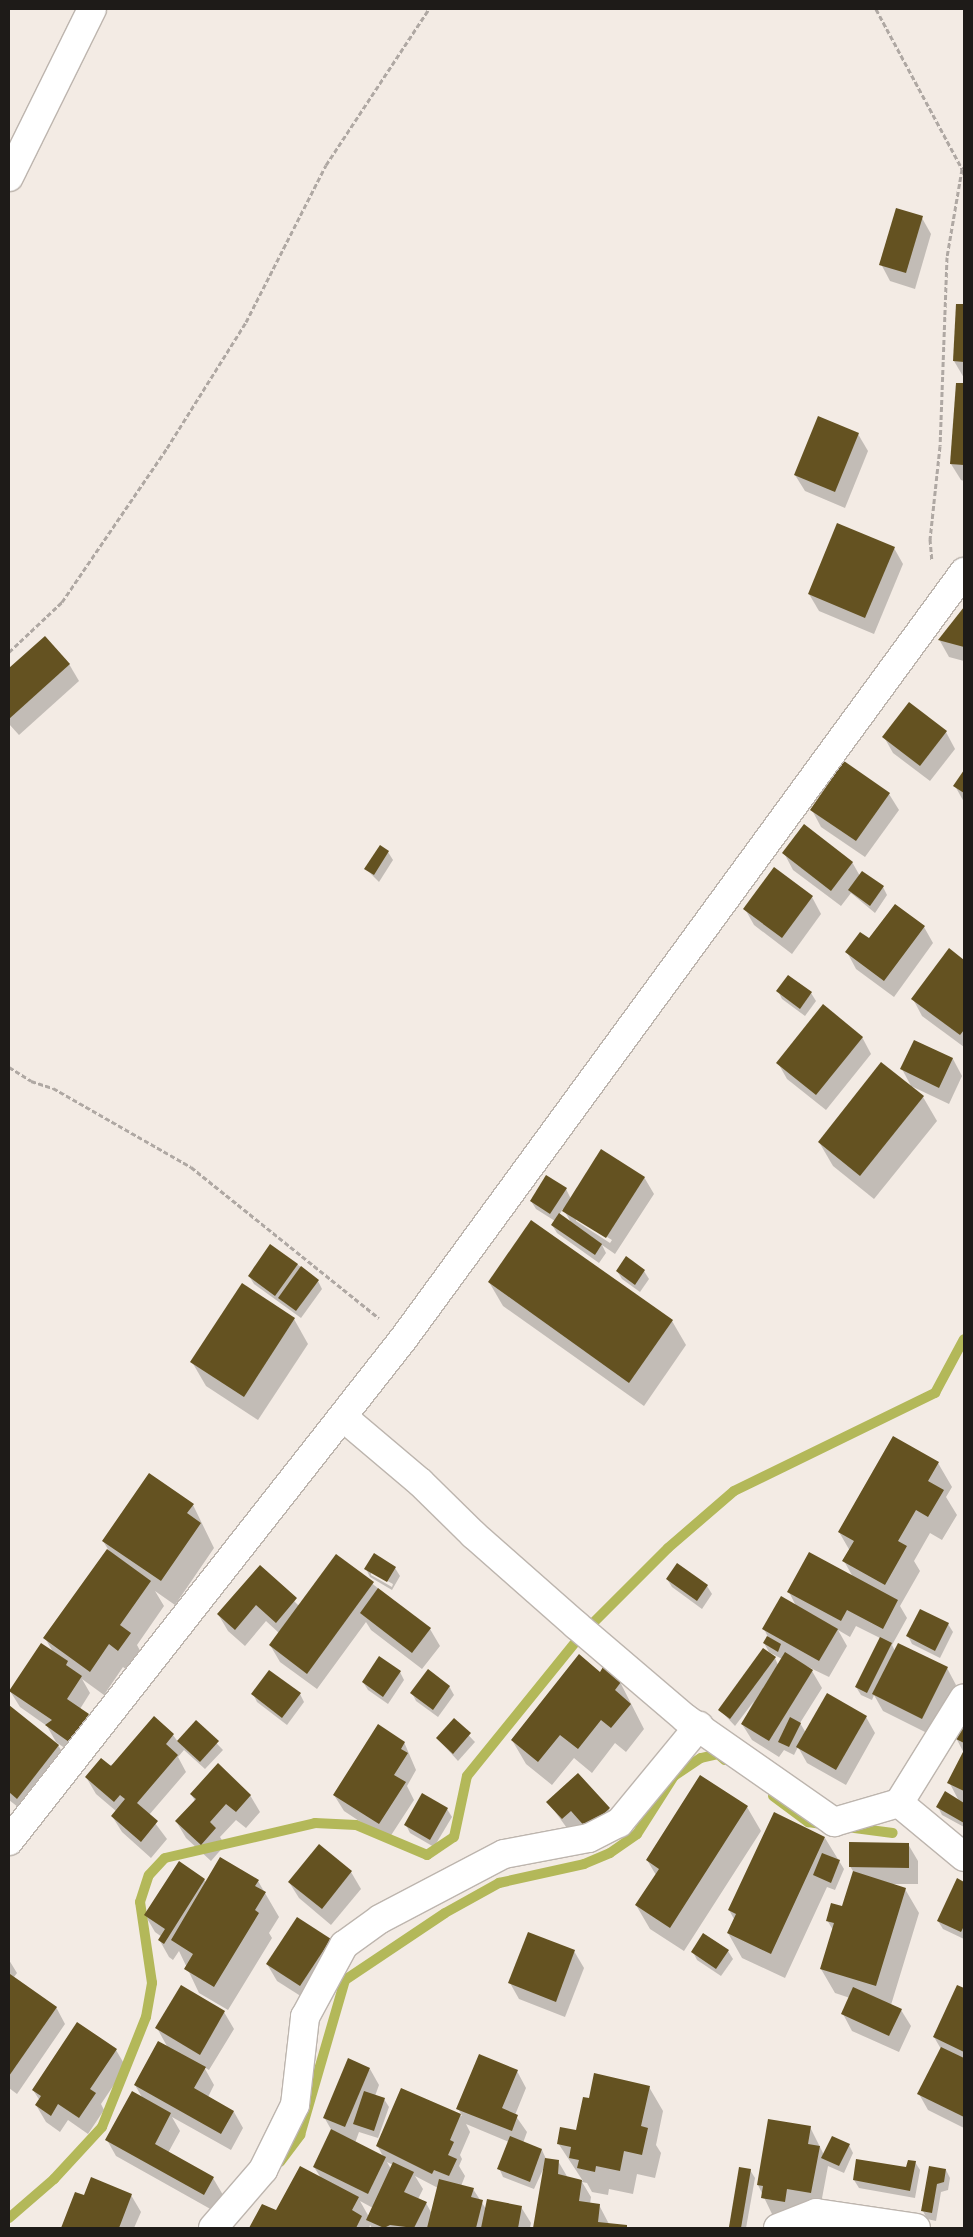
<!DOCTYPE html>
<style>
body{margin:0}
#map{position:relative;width:973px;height:2237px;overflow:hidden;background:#f3ebe4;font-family:"PT Sans",sans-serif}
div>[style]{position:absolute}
.shadow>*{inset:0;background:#0003}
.stream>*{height:10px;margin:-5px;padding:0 5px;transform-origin:5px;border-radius:5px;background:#b3b859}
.building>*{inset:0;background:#645221}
.path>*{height:3px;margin-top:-1.5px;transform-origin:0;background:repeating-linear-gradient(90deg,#afa8a3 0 5px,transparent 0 7.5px)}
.roads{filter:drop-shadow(1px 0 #bdb5ae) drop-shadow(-1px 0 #bdb5ae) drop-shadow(0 1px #bdb5ae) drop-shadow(0 -1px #bdb5ae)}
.street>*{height:28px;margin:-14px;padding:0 14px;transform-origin:14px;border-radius:14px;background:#fff}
.secondary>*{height:28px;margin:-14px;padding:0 14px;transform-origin:14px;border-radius:14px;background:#fff}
span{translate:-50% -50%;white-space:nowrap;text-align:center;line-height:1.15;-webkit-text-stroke:5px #fff9f3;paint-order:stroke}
.frame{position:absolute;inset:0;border:10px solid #1e1b18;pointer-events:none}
</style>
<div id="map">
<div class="shadow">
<i style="clip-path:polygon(922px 218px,931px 234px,915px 289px,890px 281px,881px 264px)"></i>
<i style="clip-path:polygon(957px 305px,964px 305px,964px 378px,954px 361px)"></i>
<i style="clip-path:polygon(957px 384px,964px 385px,964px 481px,961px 480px,951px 464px)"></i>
<i style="clip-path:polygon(858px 434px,868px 451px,845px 508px,805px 491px,795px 475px)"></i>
<i style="clip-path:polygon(894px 548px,903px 564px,874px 634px,819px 611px,809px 594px)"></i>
<i style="clip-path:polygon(964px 609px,964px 661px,949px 657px,940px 641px)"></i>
<i style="clip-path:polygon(45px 637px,69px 664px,79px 681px,19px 735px,9px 724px,9px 670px)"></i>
<i style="clip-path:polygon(946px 732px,955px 749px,930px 781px,893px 753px,884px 737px)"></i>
<i style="clip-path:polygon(964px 772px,964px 802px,955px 786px)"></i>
<i style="clip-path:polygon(889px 794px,899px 810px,865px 857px,821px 827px,812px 810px)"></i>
<i style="clip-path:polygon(388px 852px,393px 860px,379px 882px,366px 869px)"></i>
<i style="clip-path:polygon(784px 853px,852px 862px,860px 876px,883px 887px,887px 895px,875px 913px,851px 893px,841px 906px,793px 870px)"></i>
<i style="clip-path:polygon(812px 897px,821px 914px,792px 954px,754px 925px,745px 909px)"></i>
<i style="clip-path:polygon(924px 927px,933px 943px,894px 997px,856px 969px,847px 952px,870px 940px)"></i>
<i style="clip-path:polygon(949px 950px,964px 961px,964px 1047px,922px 1016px,913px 999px)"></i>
<i style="clip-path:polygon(778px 991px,811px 993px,816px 1001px,805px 1016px,782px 999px)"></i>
<i style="clip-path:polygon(862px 1037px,871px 1054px,826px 1110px,787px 1079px,778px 1063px)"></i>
<i style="clip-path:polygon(915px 1041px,953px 1059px,962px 1076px,949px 1104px,911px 1086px,902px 1069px)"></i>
<i style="clip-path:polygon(923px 1097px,937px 1121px,874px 1199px,833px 1166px,819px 1142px)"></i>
<i style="clip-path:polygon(evenodd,644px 1177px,654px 1194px,615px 1254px,602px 1245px,606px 1253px,599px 1263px,557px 1233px,552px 1225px,555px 1221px,536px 1209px,531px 1201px,566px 1189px,571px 1199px,644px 1177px,563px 1209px,568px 1217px,571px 1223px,559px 1215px,563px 1209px,644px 1177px,576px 1218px,612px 1240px,610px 1243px,576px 1221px,576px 1218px)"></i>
<i style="clip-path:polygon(297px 1264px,318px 1281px,322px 1289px,301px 1318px,254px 1284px,249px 1276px)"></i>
<i style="clip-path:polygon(617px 1271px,644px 1271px,649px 1279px,640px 1292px,622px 1279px)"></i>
<i style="clip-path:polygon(489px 1282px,672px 1321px,686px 1345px,644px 1406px,503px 1306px)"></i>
<i style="clip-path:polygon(243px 1285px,294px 1319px,308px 1344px,258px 1420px,206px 1386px,192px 1362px)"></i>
<i style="clip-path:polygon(938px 1463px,952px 1487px,946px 1497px,957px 1515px,942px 1540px,930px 1533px,914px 1561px,920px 1571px,900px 1606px,907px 1618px,892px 1645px,895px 1651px,947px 1668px,956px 1685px,931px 1735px,883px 1711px,874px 1695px,872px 1700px,861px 1695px,856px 1687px,880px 1638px,856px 1626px,850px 1637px,838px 1630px,847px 1646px,829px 1677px,802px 1664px,812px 1671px,822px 1688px,800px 1723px,806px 1733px,866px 1717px,875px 1733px,846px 1785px,807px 1763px,798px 1747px,794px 1755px,784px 1750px,779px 1757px,752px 1740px,742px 1724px,754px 1701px,735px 1726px,720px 1710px,775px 1658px,778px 1665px,782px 1659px,769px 1652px,764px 1643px,768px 1637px,764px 1629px,796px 1606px,789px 1592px,853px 1577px,844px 1561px,850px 1551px,839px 1532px)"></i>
<i style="clip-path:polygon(193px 1505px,214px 1548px,175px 1605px,155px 1591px,164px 1606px,137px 1645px,144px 1658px,132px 1674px,123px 1667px,104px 1695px,82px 1679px,90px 1693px,80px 1709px,88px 1715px,97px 1731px,79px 1758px,56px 1742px,47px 1726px,20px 1707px,10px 1691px,53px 1652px,45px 1638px,111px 1554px,103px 1541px)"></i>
<i style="clip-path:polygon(337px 1556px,430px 1629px,440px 1646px,422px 1669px,371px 1630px,366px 1622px,317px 1689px,280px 1662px,270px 1645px,279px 1633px,266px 1621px,245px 1646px,228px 1631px,218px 1614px,260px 1567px,299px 1606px)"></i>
<i style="clip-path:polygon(evenodd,395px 1568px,400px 1576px,392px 1590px,370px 1577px,366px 1569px,395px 1568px,371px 1572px,393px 1584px,392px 1587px,371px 1575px,371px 1572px)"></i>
<i style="clip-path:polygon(667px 1579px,707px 1586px,712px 1594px,702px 1609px,672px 1587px)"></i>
<i style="clip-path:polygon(948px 1624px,953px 1632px,940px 1658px,912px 1644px,908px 1636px)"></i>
<i style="clip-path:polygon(400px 1672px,404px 1680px,388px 1704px,368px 1690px,363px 1682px)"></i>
<i style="clip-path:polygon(600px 1674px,620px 1682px,644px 1729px,626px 1752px,615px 1743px,592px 1773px,574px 1758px,552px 1785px,526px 1764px,512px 1740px)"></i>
<i style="clip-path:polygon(449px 1686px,454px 1695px,438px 1717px,416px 1701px,412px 1693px)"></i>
<i style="clip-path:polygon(253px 1694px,300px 1694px,304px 1702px,287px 1725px,257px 1702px)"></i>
<i style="clip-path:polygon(9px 1706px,58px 1745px,68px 1762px,27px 1814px,9px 1800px)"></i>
<i style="clip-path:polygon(454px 1720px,475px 1742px,458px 1761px,437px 1738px)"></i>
<i style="clip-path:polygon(964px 1720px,964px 1753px,956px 1738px)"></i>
<i style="clip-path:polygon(196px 1722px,223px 1750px,205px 1769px,184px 1750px,178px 1757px,186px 1772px,149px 1815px,167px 1839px,151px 1858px,122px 1832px,112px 1816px,116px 1811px,96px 1794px,86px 1777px,173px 1735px,178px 1742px)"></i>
<i style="clip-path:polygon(404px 1742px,416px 1770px,407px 1786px,414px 1800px,388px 1840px,344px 1811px,334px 1795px)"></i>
<i style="clip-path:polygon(964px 1753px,964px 1827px,942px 1815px,938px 1807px,959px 1801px,949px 1782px)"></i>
<i style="clip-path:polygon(191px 1794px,250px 1795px,260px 1812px,246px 1828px,236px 1820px,220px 1837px,225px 1845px,211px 1861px,186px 1838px,176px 1821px,195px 1801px)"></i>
<i style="clip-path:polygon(548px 1802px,609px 1809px,618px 1825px,572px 1835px)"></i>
<i style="clip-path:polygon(747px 1807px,761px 1831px,684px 1951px,650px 1929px,636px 1905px,656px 1875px,647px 1860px)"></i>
<i style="clip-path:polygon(447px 1809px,452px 1817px,434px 1847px,410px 1833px,406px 1825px)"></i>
<i style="clip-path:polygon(825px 1838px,844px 1869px,835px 1890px,827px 1887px,785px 1978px,742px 1958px,728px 1933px,734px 1919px,729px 1910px)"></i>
<i style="clip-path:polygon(908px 1844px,918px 1861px,918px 1884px,890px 1884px,905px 1889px,919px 1913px,891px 2005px,901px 2010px,911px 2026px,899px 2052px,852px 2031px,843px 2014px,850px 1998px,835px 1993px,821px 1969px,833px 1930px,827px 1920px,843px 1908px,854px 1873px,850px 1866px)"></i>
<i style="clip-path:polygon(319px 1845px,351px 1872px,361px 1889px,331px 1925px,299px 1898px,289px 1882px)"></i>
<i style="clip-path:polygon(205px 1880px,206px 1883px,258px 1881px,279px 1917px,269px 1933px,272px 1938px,228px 2010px,199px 1993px,179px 1951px,173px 1960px,169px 1957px,160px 1941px,162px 1937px,155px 1932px,145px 1915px)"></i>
<i style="clip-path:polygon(958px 1880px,964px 1883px,964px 1939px,943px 1929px,938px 1921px)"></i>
<i style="clip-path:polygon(330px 1940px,340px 1956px,310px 2002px,277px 1981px,267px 1964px)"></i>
<i style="clip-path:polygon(574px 1951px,584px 1968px,565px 2017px,519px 1999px,510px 1983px)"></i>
<i style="clip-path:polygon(728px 1951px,733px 1959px,721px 1976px,697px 1960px,693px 1952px)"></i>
<i style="clip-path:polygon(9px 1960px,17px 1973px,14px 1977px,56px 2007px,65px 2024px,17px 2094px,9px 2088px)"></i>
<i style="clip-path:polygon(181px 1986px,224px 2012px,234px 2029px,209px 2070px,204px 2067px,214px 2085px,208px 2097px,234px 2112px,243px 2128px,231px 2150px,172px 2117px,180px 2131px,168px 2153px,213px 2178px,223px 2195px,214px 2211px,116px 2156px,107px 2140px,143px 2099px,135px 2085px,168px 2048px,157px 2028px)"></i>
<i style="clip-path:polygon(958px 1987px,964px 1990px,964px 2128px,928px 2110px,919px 2094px,941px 2049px,934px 2037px)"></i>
<i style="clip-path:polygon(78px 2024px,116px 2050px,126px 2067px,101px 2104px,104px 2110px,88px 2134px,68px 2120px,60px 2132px,46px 2122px,36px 2105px,40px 2101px,33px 2090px)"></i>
<i style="clip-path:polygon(evenodd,370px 2069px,379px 2085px,375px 2096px,384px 2099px,389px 2107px,378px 2138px,359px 2132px,355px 2143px,384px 2158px,377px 2145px,402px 2090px,462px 2116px,458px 2108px,517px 2071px,526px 2088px,515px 2115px,527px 2132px,523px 2143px,542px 2150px,546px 2159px,558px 2161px,568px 2178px,583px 2181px,558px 2143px,577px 2132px,590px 2099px,649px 2087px,663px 2111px,656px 2145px,661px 2153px,655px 2178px,637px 2174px,633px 2194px,609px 2189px,608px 2195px,592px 2192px,587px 2183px,582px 2182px,591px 2197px,590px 2204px,599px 2205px,609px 2224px,627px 2228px,535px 2228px,546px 2163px,534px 2189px,503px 2177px,499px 2168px,509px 2142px,466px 2124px,470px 2132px,460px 2155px,462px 2159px,459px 2166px,465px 2176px,461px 2186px,473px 2189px,486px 2209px,521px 2207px,531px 2223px,530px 2228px,372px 2228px,370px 2225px,369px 2228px,251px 2228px,263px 2205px,277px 2212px,321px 2178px,314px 2167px,332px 2131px,324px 2117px,370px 2069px,387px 2162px,393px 2165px,391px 2169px,387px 2162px,370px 2069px,415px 2176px,438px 2188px,432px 2214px,426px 2203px,418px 2199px,423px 2189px,415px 2176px,370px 2069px,360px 2201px,373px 2208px,369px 2217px,360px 2201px)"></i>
<i style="clip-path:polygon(810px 2127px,824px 2155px,849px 2145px,853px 2153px,844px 2173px,828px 2166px,820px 2209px,796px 2205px,794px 2218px,772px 2214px,758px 2185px)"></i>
<i style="clip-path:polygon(915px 2162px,920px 2170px,915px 2198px,859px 2188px,854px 2180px,907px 2168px)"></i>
<i style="clip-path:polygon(930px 2167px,946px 2170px,950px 2178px,948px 2190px,941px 2192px,936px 2221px,927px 2219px,923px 2211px)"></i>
<i style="clip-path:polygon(750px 2170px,755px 2178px,746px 2228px,731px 2228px)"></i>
<i style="clip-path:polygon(76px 2193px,84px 2196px,131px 2195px,141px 2212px,134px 2228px,62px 2228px)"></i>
</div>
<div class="stream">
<i style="left:590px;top:1626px;width:110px;rotate:-45deg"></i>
<i style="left:668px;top:1548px;width:87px;rotate:-40.8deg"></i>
<i style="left:734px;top:1491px;width:224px;rotate:-26deg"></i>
<i style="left:935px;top:1393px;width:61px;rotate:-61.8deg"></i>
<i style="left:773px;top:1796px;width:44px;rotate:36.6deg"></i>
<i style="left:808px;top:1822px;width:14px;rotate:8deg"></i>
<i style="left:847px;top:1827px;width:46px;rotate:7.4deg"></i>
<i style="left:280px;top:2162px;width:34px;rotate:-53deg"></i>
<i style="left:300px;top:2135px;width:161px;rotate:-73.8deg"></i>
<i style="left:345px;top:1980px;width:120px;rotate:-33.8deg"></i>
<i style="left:445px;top:1913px;width:62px;rotate:-29.1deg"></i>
<i style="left:499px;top:1883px;width:87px;rotate:-12.6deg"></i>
<i style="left:584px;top:1864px;width:28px;rotate:-23deg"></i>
<i style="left:610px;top:1853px;width:33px;rotate:-35deg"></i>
<i style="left:637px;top:1834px;width:69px;rotate:-57.5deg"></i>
<i style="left:674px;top:1776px;width:32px;rotate:-34deg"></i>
<i style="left:701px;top:1758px;width:17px;rotate:-13deg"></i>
<i style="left:718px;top:1754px;width:9px;rotate:41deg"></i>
<i style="left:9px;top:2218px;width:60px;rotate:-40.9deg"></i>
<i style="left:54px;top:2179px;width:71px;rotate:-47.3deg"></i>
<i style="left:102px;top:2127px;width:118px;rotate:-68.2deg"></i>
<i style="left:146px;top:2017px;width:35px;rotate:-80deg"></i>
<i style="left:152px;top:1983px;width:82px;rotate:-98.4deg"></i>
<i style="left:140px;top:1902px;width:28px;rotate:-72deg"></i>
<i style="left:149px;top:1875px;width:23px;rotate:-47deg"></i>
<i style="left:165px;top:1858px;width:154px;rotate:-13.1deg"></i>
<i style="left:315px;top:1823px;width:41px;rotate:2.8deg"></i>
<i style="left:356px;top:1825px;width:77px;rotate:22.9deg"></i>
<i style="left:427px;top:1855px;width:32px;rotate:-34deg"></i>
<i style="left:454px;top:1837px;width:62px;rotate:-78deg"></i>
<i style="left:467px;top:1776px;width:170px;rotate:-51deg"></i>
</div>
<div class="building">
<i style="clip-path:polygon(896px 208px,923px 216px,906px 273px,879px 265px)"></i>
<i style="clip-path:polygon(956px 304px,964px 304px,964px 362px,953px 361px)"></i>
<i style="clip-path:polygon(956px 383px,964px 383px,964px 465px,950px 464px)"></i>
<i style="clip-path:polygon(818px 416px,859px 433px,835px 492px,794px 475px)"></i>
<i style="clip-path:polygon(837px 523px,895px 547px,865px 618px,808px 594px)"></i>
<i style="clip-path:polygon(964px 607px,964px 647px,938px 640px)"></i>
<i style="clip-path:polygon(45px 636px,70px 664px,9px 719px,9px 668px)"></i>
<i style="clip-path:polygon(909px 702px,947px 731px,920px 766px,882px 737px)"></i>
<i style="clip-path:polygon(844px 761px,890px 793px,856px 841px,810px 810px)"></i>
<i style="clip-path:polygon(964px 770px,964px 793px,953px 786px)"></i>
<i style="clip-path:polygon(804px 824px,853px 862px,831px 891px,782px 853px)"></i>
<i style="clip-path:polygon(380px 845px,389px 851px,374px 875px,364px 869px)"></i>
<i style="clip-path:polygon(774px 867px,813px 896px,782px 938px,743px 909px)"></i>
<i style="clip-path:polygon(862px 871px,884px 886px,870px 906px,848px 890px)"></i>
<i style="clip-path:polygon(895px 904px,925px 926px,884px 981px,845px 952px,860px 932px,869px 938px)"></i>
<i style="clip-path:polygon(949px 948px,964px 960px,964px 1030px,960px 1035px,911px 999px)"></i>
<i style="clip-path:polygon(788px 975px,812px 992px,800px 1009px,776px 991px)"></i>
<i style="clip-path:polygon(823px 1004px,863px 1037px,816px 1095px,776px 1063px)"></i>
<i style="clip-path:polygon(914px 1040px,953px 1058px,939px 1088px,900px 1069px)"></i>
<i style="clip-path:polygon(881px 1062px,924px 1096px,860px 1176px,818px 1142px)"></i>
<i style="clip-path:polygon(601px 1149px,645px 1177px,606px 1238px,562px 1211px)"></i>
<i style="clip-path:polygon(546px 1175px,567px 1188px,550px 1214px,530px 1201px)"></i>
<i style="clip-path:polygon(559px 1213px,602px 1244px,595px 1255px,551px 1225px)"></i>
<i style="clip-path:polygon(531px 1220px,673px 1320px,629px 1383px,488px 1282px)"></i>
<i style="clip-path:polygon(270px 1244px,298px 1264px,275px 1296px,248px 1276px)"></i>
<i style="clip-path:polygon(626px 1256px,645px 1270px,635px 1285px,616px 1271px)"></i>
<i style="clip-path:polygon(301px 1266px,319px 1280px,296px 1311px,278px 1298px)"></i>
<i style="clip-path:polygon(242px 1283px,295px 1318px,244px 1397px,190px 1362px)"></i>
<i style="clip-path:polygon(893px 1436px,939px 1462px,928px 1481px,944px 1490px,928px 1517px,916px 1510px,898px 1541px,907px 1546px,885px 1585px,842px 1561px,854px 1541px,838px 1532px)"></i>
<i style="clip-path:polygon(149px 1473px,194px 1504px,187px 1513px,201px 1523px,161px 1581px,102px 1541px)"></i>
<i style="clip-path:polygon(107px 1549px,151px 1581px,120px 1625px,131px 1633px,118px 1651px,109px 1644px,90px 1672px,43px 1638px)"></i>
<i style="clip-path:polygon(809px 1552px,898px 1600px,883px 1629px,847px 1610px,841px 1621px,787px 1592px)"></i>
<i style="clip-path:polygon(374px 1553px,396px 1567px,387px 1582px,364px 1569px)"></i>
<i style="clip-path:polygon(336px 1554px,374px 1582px,307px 1674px,269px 1645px)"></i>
<i style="clip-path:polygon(677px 1563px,708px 1585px,697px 1601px,666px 1579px)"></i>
<i style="clip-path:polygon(260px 1565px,297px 1598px,276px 1623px,256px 1605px,235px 1630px,217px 1614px)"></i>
<i style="clip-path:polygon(378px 1588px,431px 1628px,412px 1653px,360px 1613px)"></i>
<i style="clip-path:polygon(781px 1596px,838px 1629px,819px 1661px,762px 1629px)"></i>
<i style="clip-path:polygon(920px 1609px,949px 1623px,935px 1651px,906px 1636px)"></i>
<i style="clip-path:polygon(767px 1636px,781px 1644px,778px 1652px,763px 1643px)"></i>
<i style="clip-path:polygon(880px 1637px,892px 1643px,867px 1693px,855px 1687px)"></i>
<i style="clip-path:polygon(41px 1643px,68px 1661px,66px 1665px,82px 1676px,67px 1699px,89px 1714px,69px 1742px,45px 1725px,52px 1720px,9px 1691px)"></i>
<i style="clip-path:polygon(898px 1643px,948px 1667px,922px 1719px,872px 1694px)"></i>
<i style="clip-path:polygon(763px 1648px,776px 1657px,730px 1719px,718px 1710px)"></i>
<i style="clip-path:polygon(785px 1652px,813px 1670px,769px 1741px,741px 1724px)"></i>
<i style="clip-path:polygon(579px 1654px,600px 1672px,603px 1667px,621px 1682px,615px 1690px,631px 1704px,611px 1728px,601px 1720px,578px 1749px,560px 1735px,538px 1762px,511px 1740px)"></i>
<i style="clip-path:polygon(379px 1656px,401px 1671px,383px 1697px,362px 1682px)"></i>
<i style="clip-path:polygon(428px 1669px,450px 1686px,433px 1710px,410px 1693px)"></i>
<i style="clip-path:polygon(269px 1670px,301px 1693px,282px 1718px,251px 1694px)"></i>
<i style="clip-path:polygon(827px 1693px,867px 1716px,836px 1770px,796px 1747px)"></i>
<i style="clip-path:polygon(9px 1705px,59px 1745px,17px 1799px,9px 1792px)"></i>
<i style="clip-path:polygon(154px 1716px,174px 1734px,166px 1744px,178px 1755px,137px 1803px,158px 1821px,141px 1842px,111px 1816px,125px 1799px,120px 1795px,114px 1802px,85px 1777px,101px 1758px,111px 1766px)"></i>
<i style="clip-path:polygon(790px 1717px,801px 1723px,789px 1747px,778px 1742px)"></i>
<i style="clip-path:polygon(454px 1718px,471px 1733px,453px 1754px,436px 1738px)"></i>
<i style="clip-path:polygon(964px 1718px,964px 1743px,954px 1738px)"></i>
<i style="clip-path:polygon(196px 1720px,219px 1741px,200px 1762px,177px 1741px)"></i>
<i style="clip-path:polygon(378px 1724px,405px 1742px,401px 1749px,408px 1753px,394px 1775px,406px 1782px,379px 1824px,333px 1795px)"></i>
<i style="clip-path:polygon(964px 1750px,964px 1791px,947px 1783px)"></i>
<i style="clip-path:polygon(218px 1763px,251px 1795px,236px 1812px,226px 1804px,210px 1822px,216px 1828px,201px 1845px,175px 1821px,196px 1799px,190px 1794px)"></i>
<i style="clip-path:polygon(578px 1773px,610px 1808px,587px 1829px,571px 1811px,562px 1819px,546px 1802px)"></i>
<i style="clip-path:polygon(700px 1775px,748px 1806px,670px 1928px,635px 1905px,659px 1869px,646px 1860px)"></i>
<i style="clip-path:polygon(945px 1791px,964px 1803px,964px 1823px,936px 1807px)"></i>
<i style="clip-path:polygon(422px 1793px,448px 1808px,430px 1840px,404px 1825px)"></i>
<i style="clip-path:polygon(774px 1812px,825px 1837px,771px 1954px,727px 1933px,736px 1914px,728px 1910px)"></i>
<i style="clip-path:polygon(849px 1842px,909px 1843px,909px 1868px,849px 1867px)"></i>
<i style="clip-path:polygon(319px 1844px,352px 1871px,322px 1909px,288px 1882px)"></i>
<i style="clip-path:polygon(822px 1853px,840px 1860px,831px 1883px,813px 1875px)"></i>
<i style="clip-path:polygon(220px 1857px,259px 1880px,255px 1886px,266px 1892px,255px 1910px,259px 1913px,214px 1987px,184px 1969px,193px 1954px,171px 1940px)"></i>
<i style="clip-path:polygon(179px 1861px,205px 1879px,164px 1944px,158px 1940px,165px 1929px,144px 1915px)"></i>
<i style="clip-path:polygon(853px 1871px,906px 1888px,876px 1986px,820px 1969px,834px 1923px,826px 1921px,831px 1903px,842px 1906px)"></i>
<i style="clip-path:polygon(957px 1878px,964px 1882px,964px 1926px,961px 1932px,937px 1921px)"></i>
<i style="clip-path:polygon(297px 1917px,331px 1939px,300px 1986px,266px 1964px)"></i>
<i style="clip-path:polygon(528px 1932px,575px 1950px,556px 2002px,508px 1983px)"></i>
<i style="clip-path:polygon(703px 1933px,729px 1950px,716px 1969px,691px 1952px)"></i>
<i style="clip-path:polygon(10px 1974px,57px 2007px,9px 2076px,9px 1976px)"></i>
<i style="clip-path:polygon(181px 1985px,225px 2011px,200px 2055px,155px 2028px)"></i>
<i style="clip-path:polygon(957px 1985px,964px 1988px,964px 2052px,933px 2037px)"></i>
<i style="clip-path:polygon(853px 1987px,902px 2009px,889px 2036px,841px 2014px)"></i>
<i style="clip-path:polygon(77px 2022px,117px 2049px,90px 2089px,96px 2093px,79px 2118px,58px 2104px,51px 2116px,35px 2105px,41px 2096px,32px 2090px)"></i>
<i style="clip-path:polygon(158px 2041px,206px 2067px,194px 2088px,234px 2111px,221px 2134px,134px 2085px)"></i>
<i style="clip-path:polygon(941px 2047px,964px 2058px,964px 2117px,917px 2094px)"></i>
<i style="clip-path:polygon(479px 2054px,518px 2070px,502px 2108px,518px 2115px,512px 2131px,456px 2109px)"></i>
<i style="clip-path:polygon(348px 2058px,370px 2068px,345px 2127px,323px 2118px)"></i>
<i style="clip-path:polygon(594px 2073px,650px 2086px,641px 2126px,648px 2128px,642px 2155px,624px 2151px,620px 2171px,596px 2166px,595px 2172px,577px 2168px,579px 2160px,569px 2158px,571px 2147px,557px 2144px,560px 2127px,576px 2130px,583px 2097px,589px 2098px)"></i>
<i style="clip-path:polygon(401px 2088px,461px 2114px,450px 2140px,454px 2142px,448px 2155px,457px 2159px,449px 2176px,434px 2170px,432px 2174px,376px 2146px)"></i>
<i style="clip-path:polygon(132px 2091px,171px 2113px,155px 2144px,214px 2177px,204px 2195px,105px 2140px)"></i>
<i style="clip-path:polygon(364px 2091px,385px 2098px,374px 2131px,353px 2124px)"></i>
<i style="clip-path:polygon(768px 2119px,811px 2126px,808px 2144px,820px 2146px,811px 2193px,787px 2189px,785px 2202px,761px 2198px,763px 2186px,757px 2185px)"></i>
<i style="clip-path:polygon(331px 2129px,386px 2157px,368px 2194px,313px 2167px)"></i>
<i style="clip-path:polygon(510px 2136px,542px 2149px,530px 2182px,497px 2169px)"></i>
<i style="clip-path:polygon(832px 2136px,850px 2144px,839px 2166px,821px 2158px)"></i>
<i style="clip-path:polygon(545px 2158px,559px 2160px,558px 2174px,582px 2180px,579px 2201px,600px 2204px,598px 2222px,627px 2225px,627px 2228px,533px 2228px)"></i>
<i style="clip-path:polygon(856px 2159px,906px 2167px,908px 2160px,916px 2161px,910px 2191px,853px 2180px)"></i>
<i style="clip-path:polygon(393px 2162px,414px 2172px,404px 2192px,427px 2202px,414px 2228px,390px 2225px,384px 2228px,366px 2220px)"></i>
<i style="clip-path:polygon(300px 2166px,359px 2197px,352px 2210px,362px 2216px,356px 2228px,249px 2228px,262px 2204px,276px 2210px)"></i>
<i style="clip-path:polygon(929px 2166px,946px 2169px,944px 2182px,937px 2184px,932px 2213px,921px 2211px)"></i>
<i style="clip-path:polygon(739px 2167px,751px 2169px,741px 2228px,735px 2228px,729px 2227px)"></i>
<i style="clip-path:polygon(91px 2177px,132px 2194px,119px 2228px,61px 2228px,75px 2192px,84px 2195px)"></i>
<i style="clip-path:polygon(439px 2179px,474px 2188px,471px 2197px,483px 2200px,476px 2228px,427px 2228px)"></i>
<i style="clip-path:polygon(487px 2199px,522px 2206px,518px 2228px,481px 2228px)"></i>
</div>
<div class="path">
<i style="left:876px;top:9px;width:182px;rotate:61.7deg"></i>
<i style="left:962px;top:169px;width:89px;rotate:99.7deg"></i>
<i style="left:947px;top:257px;width:189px;rotate:92.1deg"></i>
<i style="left:940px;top:446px;width:94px;rotate:96.1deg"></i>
<i style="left:930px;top:539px;width:22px;rotate:85deg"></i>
<i style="left:9px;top:652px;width:73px;rotate:-43.3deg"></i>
<i style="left:62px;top:602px;width:186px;rotate:-55.7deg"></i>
<i style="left:167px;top:448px;width:149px;rotate:-57.9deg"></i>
<i style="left:246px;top:322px;width:176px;rotate:-63deg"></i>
<i style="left:326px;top:165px;width:187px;rotate:-56.6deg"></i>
<i style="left:9px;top:1067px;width:26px;rotate:32deg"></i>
<i style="left:31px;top:1081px;width:23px;rotate:18deg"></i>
<i style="left:53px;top:1088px;width:159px;rotate:29.8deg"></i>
<i style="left:191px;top:1167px;width:241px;rotate:38.8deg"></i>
</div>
<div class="roads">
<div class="street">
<i style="left:343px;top:1417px;width:101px;rotate:40.2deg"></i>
<i style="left:420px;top:1482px;width:76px;rotate:44.5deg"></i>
<i style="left:474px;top:1535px;width:136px;rotate:41.4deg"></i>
<i style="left:576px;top:1625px;width:143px;rotate:40.5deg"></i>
<i style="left:685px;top:1718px;width:182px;rotate:34.9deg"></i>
<i style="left:834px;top:1822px;width:68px;rotate:-16.3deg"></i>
<i style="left:899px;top:1803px;width:123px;rotate:-58.2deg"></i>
<i style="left:899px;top:1803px;width:85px;rotate:39.7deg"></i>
<i style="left:9px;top:1841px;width:640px;rotate:-51.86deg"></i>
<i style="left:404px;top:1338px;width:949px;rotate:-53.83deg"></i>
<i style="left:213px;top:2228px;width:77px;rotate:-49.2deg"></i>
<i style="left:263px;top:2170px;width:72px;rotate:-63.8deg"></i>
<i style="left:295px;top:2105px;width:89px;rotate:-83.5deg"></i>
<i style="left:305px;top:2017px;width:82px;rotate:-61.6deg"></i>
<i style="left:344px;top:1945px;width:44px;rotate:-35.8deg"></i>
<i style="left:380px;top:1919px;width:140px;rotate:-27.7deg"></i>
<i style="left:504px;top:1854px;width:86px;rotate:-10.7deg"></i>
<i style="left:589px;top:1838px;width:34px;rotate:-27deg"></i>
<i style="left:619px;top:1823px;width:126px;rotate:-50.5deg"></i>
<i style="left:778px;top:2228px;width:41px;rotate:-21.5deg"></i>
<i style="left:816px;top:2213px;width:101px;rotate:8.5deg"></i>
</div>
<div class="secondary">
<i style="left:9px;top:177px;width:187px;rotate:-63.7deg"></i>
</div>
</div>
<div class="frame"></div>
</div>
